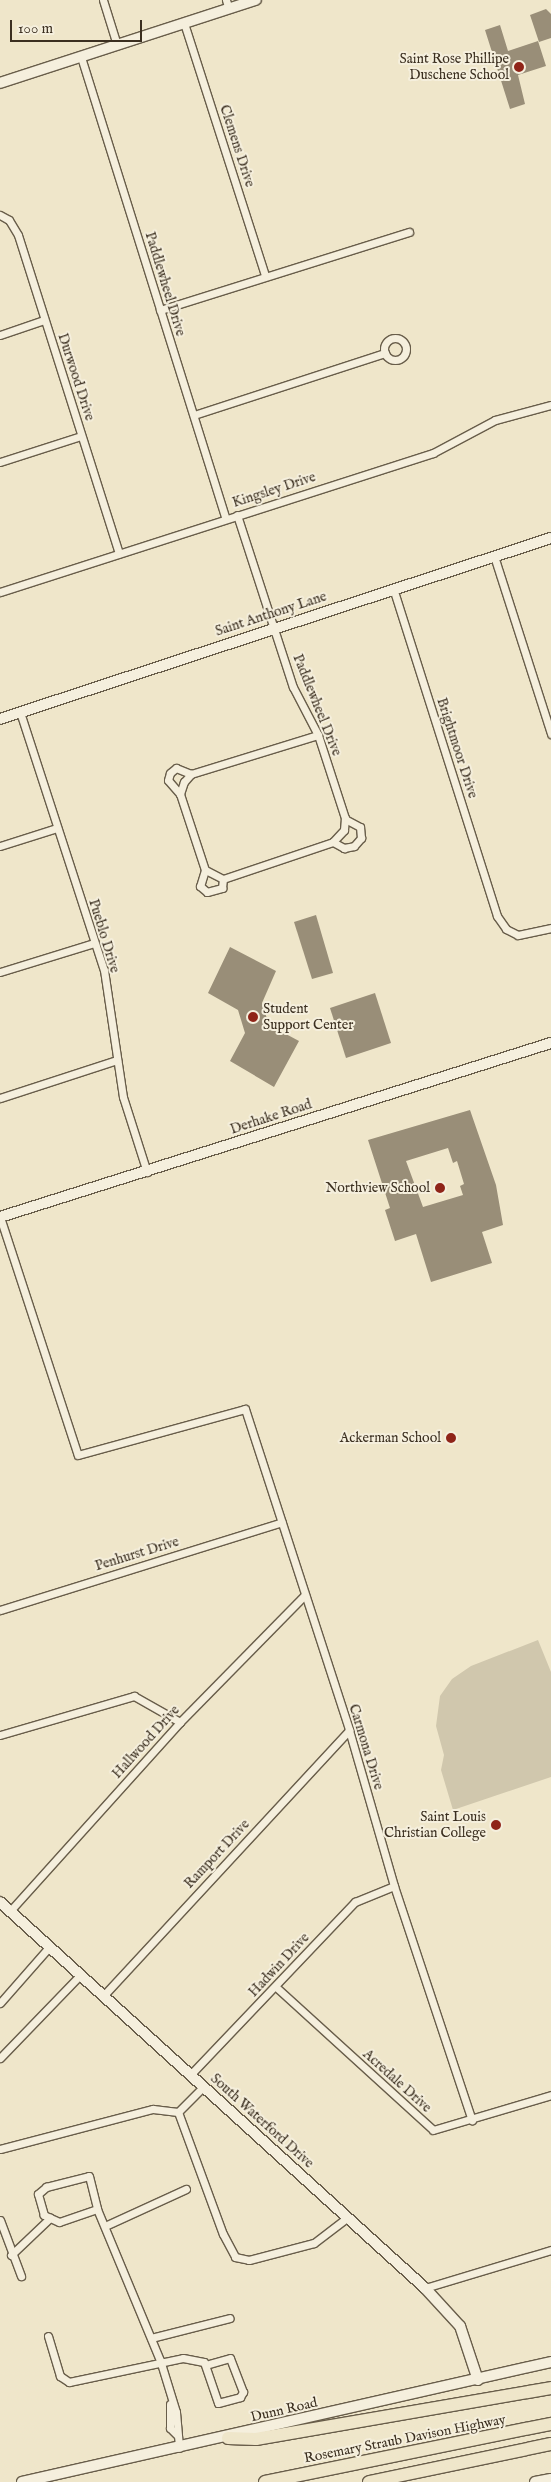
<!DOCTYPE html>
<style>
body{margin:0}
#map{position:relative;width:551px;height:2482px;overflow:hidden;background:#efe6ca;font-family:"IM FELL English",serif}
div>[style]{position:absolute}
.green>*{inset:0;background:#d0c7ad}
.building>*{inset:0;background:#998e78}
.roads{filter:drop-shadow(1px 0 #685d4a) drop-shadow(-1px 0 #685d4a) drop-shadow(0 1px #685d4a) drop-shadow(0 -1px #685d4a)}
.street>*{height:7px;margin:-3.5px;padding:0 3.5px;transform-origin:3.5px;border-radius:3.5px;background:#f5efdd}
.street>.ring{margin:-3.5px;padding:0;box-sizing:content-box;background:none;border:7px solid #f5efdd;border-radius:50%}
.secondary>*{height:10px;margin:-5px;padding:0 5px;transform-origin:5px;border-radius:5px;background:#f5efdd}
.highway>*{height:12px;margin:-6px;padding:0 6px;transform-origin:6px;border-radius:6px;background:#efe6ca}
.dots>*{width:14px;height:14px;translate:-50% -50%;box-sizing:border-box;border:2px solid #f5efdd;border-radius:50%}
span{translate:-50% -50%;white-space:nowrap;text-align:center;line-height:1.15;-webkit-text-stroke:4px #f5efdd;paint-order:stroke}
.poi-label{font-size:14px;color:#3b2f20}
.right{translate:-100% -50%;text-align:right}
.left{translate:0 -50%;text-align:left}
.street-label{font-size:14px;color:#3b2f20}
.scale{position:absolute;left:10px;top:20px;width:132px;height:22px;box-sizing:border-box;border:2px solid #3b2f20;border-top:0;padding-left:6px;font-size:15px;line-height:18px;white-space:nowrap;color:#3b2f20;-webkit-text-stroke:4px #f5efdd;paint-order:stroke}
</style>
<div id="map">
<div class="green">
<i style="clip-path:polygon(538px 1640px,551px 1672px,551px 1777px,453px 1810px,441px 1770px,444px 1755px,436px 1726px,440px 1696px,452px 1679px,471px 1666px)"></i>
</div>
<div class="building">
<i style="clip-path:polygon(546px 9px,551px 14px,551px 38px,539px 42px,530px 15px)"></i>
<i style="clip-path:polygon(500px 25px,508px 51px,538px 41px,546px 66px,518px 75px,525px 104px,510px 109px,485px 30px)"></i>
<i style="clip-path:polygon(316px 915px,333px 973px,312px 979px,294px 922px)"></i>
<i style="clip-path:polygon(230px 947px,276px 971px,262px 1003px,269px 1025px,299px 1041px,274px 1087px,230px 1061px,245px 1033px,238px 1010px,208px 993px)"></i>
<i style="clip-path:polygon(375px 993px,391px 1043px,346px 1058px,330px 1008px)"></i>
<i style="clip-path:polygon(evenodd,470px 1110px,496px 1185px,503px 1225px,482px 1232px,492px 1263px,431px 1282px,416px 1234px,395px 1241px,385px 1210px,390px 1208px,368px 1140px,470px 1110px,448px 1148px,453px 1163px,457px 1161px,464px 1184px,460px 1186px,463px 1195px,423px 1207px,406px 1161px,448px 1148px)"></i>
</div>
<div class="roads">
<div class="street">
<i style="left:103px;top:0;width:47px;rotate:72.7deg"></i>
<i style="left:226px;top:0;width:9px;rotate:72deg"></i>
<i style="left:184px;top:23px;width:266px;rotate:72.2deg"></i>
<i style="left:81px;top:57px;width:484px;rotate:72.6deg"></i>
<i style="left:0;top:215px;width:10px;rotate:29deg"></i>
<i style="left:9px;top:220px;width:17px;rotate:59deg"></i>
<i style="left:18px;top:235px;width:334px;rotate:72.4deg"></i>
<i style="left:160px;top:310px;width:261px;rotate:-17.4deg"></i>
<i style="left:0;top:335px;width:46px;rotate:-18.8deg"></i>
<i class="ring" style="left:384px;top:338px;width:15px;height:15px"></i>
<i style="left:194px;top:415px;width:201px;rotate:-18deg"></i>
<i style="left:0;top:462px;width:85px;rotate:-17.8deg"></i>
<i style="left:237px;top:515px;width:181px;rotate:72deg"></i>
<i style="left:293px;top:687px;width:54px;rotate:62.5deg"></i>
<i style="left:318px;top:735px;width:87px;rotate:72deg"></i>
<i style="left:345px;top:818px;width:12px;rotate:95deg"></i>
<i style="left:344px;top:830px;width:16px;rotate:133deg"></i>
<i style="left:333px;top:842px;width:116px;rotate:161.4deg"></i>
<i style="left:223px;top:879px;width:20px;rotate:-153deg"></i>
<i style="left:205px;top:870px;width:80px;rotate:-108.2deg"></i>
<i style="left:180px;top:794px;width:13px;rotate:-72deg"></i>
<i style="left:184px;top:782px;width:11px;rotate:-49deg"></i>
<i style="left:191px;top:774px;width:133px;rotate:-17.1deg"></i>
<i style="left:494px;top:556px;width:187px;rotate:72.2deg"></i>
<i style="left:393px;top:588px;width:344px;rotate:72.4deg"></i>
<i style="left:497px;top:916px;width:16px;rotate:55deg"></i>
<i style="left:506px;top:929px;width:13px;rotate:27deg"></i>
<i style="left:518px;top:935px;width:34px;rotate:-12deg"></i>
<i style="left:0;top:592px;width:455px;rotate:-17.8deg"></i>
<i style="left:433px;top:453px;width:70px;rotate:-28deg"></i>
<i style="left:495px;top:420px;width:58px;rotate:-15deg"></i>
<i style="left:20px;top:712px;width:271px;rotate:72deg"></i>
<i style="left:104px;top:970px;width:128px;rotate:81.5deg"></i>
<i style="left:123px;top:1097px;width:79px;rotate:72.3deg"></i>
<i style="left:180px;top:794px;width:18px;rotate:-131deg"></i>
<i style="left:168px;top:780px;width:7px;rotate:-74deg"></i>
<i style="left:170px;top:773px;width:8px;rotate:-40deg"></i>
<i style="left:176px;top:768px;width:16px;rotate:22deg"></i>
<i style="left:333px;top:842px;width:13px;rotate:29deg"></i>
<i style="left:344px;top:848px;width:10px;rotate:-11deg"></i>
<i style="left:354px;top:846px;width:11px;rotate:-49deg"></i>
<i style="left:361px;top:838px;width:11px;rotate:-95deg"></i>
<i style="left:360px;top:827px;width:17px;rotate:-152deg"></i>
<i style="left:0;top:846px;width:60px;rotate:-17.5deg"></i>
<i style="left:205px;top:870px;width:17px;rotate:107deg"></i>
<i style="left:200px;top:886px;width:9px;rotate:41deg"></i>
<i style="left:207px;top:892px;width:16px;rotate:-15deg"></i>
<i style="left:222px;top:888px;width:9px;rotate:-84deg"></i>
<i style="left:0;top:972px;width:98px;rotate:-17.1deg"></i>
<i style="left:0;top:1098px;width:123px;rotate:-18deg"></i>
<i style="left:0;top:1217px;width:250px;rotate:71.9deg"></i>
<i style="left:78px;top:1455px;width:173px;rotate:-15.4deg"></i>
<i style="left:245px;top:1409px;width:337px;rotate:72deg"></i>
<i style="left:349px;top:1730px;width:162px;rotate:73.9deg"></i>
<i style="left:394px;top:1886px;width:247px;rotate:71.6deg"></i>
<i style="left:0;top:1610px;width:295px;rotate:-17.3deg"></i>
<i style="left:0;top:1735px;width:140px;rotate:-16.2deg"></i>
<i style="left:134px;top:1696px;width:53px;rotate:29.5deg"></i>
<i style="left:10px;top:1911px;width:254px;rotate:-48deg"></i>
<i style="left:180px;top:1722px;width:178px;rotate:-45.5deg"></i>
<i style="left:276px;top:1987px;width:212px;rotate:42.3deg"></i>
<i style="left:433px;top:2130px;width:123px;rotate:-16.5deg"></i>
<i style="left:104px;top:1995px;width:361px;rotate:-47.2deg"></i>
<i style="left:0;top:2003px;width:76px;rotate:-48.7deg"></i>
<i style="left:0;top:2058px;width:117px;rotate:-46deg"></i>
<i style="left:191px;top:2074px;width:238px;rotate:-46.4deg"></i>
<i style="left:355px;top:1902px;width:42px;rotate:-22.3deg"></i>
<i style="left:204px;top:2086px;width:37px;rotate:135deg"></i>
<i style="left:178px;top:2112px;width:130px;rotate:69.8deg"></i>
<i style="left:223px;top:2234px;width:26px;rotate:62deg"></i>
<i style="left:235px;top:2257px;width:14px;rotate:12deg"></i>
<i style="left:249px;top:2260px;width:67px;rotate:-14.7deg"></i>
<i style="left:314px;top:2243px;width:43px;rotate:-37.4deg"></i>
<i style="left:0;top:2149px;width:158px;rotate:-14.7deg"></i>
<i style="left:153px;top:2109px;width:25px;rotate:7deg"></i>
<i style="left:89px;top:2176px;width:34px;rotate:76deg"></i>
<i style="left:97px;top:2209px;width:40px;rotate:161.1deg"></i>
<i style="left:59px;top:2222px;width:17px;rotate:-155deg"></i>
<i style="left:44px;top:2215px;width:22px;rotate:-106deg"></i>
<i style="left:38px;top:2194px;width:11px;rotate:-41deg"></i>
<i style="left:46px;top:2187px;width:44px;rotate:-14.3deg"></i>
<i style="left:97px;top:2209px;width:164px;rotate:67.4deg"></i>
<i style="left:160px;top:2360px;width:54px;rotate:72.9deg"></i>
<i style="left:176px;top:2412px;width:36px;rotate:85deg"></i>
<i style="left:0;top:2220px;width:60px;rotate:69.4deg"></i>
<i style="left:105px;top:2226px;width:89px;rotate:-24.6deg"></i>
<i style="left:11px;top:2255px;width:54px;rotate:-43.5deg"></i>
<i style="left:425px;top:2288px;width:132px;rotate:-16.8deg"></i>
<i style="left:48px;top:2336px;width:42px;rotate:73.3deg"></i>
<i style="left:60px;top:2376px;width:11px;rotate:34deg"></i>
<i style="left:69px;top:2382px;width:116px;rotate:-11.9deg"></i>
<i style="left:183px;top:2358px;width:21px;rotate:11deg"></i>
<i style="left:204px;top:2362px;width:43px;rotate:71.1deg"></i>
<i style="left:218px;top:2403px;width:23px;rotate:-15deg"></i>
<i style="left:240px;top:2397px;width:6px;rotate:-59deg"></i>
<i style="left:243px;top:2392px;width:36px;rotate:-111deg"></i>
<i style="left:230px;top:2358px;width:25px;rotate:164deg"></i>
<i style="left:151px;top:2338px;width:81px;rotate:-14.2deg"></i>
<i style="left:170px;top:2404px;width:24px;rotate:90deg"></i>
<i style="left:170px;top:2428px;width:10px;rotate:45deg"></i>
</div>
<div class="secondary">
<i style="left:0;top:83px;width:269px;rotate:-18deg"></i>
<i style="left:0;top:719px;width:580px;rotate:-18.19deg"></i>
<i style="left:0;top:1217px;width:578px;rotate:-17.53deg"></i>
<i style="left:0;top:1902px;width:574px;rotate:42.25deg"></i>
<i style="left:425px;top:2288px;width:52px;rotate:47.4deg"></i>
<i style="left:460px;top:2326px;width:57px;rotate:71.6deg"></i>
<i style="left:22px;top:2482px;width:542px;rotate:-12.78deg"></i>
<i style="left:535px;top:2482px;width:16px;rotate:-11deg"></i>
</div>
<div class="highway">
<i style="left:228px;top:2438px;width:28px;rotate:2deg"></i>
<i style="left:256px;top:2439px;width:299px;rotate:-9.8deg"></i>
<i style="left:265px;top:2482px;width:292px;rotate:-11.5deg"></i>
<i style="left:369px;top:2482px;width:186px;rotate:-11.8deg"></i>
</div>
</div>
<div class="dots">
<i style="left:519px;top:67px;background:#8f2418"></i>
<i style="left:253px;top:1017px;background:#8f2418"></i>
<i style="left:440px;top:1188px;background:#8f2418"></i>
<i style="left:451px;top:1438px;background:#8f2418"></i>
<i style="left:496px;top:1825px;background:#8f2418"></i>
</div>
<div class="poi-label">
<span class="right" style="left:509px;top:67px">Saint Rose Phillipe<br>Duschene School</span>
<span class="left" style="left:263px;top:1017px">Student<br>Support Center</span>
<span class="right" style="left:430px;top:1188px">Northview School</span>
<span class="right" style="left:441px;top:1438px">Ackerman School</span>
<span class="right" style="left:486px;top:1825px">Saint Louis<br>Christian College</span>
</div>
<div class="street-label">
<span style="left:237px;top:146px;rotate:72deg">Clemens Drive</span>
<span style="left:165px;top:284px;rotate:73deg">Paddlewheel Drive</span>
<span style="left:76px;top:377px;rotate:72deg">Durwood Drive</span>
<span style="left:274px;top:490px;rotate:-18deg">Kingsley Drive</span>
<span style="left:271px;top:614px;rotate:-18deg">Saint Anthony Lane</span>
<span style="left:317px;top:705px;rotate:68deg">Paddlewheel Drive</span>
<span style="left:457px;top:748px;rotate:72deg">Brightmoor Drive</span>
<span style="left:104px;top:936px;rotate:73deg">Pueblo Drive</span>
<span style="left:271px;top:1117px;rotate:-18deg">Derhake Road</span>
<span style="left:137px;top:1554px;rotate:-17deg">Penhurst Drive</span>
<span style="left:146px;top:1742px;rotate:-48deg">Hallwood Drive</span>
<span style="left:366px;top:1747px;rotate:73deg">Carmona Drive</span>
<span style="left:217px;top:1854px;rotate:-47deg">Ramport Drive</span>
<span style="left:279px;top:1965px;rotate:-47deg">Hadwin Drive</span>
<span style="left:397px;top:2081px;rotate:42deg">Acredale Drive</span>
<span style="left:262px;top:2121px;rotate:42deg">South Waterford Drive</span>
<span style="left:284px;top:2410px;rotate:-13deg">Dunn Road</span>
<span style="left:405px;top:2439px;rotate:-11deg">Rosemary Straub Davison Highway</span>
</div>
<div class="scale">100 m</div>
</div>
